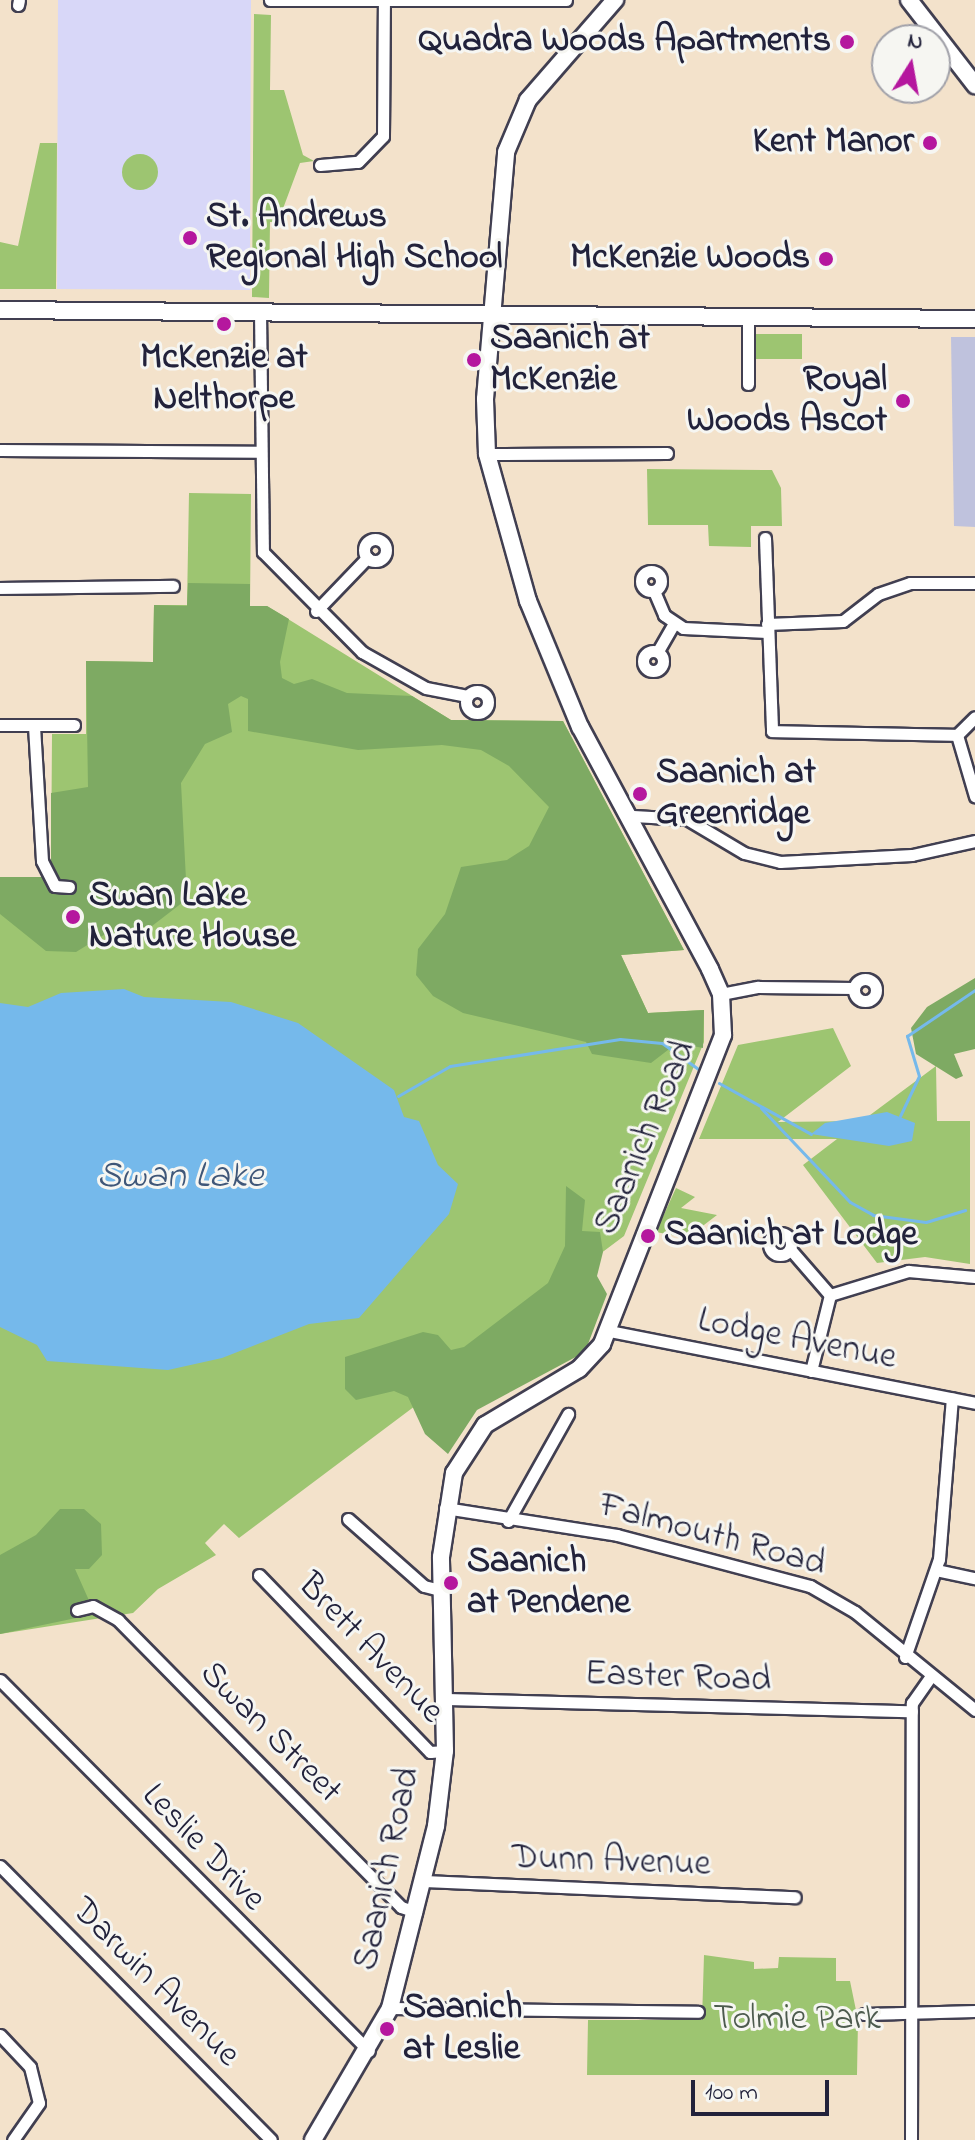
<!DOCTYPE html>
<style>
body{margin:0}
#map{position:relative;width:975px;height:2140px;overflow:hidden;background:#f3e2cb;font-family:"Indie Flower",sans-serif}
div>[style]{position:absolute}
.built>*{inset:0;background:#d8d7f8}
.industrial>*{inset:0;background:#bfc2dd}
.green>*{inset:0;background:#9dc571}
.round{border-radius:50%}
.forest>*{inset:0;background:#7eaa63}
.water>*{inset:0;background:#75b9eb}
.stream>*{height:3px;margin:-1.5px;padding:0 1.5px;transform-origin:1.5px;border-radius:1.5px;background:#75b9eb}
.roads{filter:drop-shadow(2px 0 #413f51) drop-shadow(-2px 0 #413f51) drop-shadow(0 2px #413f51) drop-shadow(0 -2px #413f51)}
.street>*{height:11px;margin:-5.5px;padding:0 5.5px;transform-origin:5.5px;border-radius:5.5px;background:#fff}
.street>.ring{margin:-5.5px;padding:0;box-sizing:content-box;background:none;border:11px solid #fff;border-radius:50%}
.secondary>*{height:16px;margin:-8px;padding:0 8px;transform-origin:8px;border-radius:8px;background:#fff}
.dots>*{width:22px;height:22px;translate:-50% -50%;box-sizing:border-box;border:4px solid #f6f6f2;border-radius:50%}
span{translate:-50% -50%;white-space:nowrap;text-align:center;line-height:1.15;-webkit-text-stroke:6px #f6f6f2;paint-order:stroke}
.poi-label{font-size:36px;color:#22223b;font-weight:700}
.right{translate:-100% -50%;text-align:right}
.left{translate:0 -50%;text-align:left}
.street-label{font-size:36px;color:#22223b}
.park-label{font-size:36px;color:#4d5b4e}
.water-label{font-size:38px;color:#3f5779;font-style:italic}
.north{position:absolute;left:871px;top:24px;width:80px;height:80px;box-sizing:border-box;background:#f6f6f2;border:2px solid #a1a1a9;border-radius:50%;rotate:11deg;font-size:22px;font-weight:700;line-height:32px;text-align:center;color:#22223b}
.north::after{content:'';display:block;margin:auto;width:28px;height:36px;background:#b5179e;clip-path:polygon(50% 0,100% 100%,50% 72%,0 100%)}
.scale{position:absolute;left:691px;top:2080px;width:138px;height:36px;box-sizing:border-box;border:4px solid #22223b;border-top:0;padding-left:10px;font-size:24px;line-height:28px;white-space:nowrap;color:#22223b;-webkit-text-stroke:6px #f6f6f2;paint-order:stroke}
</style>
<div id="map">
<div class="built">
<i style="clip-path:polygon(58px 0,251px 0,250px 290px,57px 289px)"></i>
</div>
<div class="industrial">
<i style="clip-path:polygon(951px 337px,975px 337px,975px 527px,954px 526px)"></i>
</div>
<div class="green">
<i style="clip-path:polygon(254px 14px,271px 15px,270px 90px,284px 90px,303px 155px,314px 161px,300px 163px,278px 222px,270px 222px,269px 298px,252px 297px)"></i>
<i style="clip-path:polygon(40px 143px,57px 143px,56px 289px,0 289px,0 242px,18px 246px)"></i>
<i class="round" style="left:122px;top:154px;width:36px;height:36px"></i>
<i style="clip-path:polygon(755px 334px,802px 334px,802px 359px,755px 359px)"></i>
<i style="clip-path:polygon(647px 469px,772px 470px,781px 488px,782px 526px,751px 526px,751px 547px,709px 546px,708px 525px,648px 525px)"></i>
<i style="clip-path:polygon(189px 493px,251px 494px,250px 606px,267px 606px,451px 720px,563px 721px,684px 950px,621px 955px,648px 1013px,704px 1010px,704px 1042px,624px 1236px,409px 1397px,415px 1406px,239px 1538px,224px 1524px,205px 1543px,216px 1555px,158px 1589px,133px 1613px,0 1634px,0 877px,51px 877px,52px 734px,86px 734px,86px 661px,153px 662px,154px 605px,187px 605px)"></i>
<i style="clip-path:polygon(833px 1028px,851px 1066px,778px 1122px,862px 1121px,936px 1066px,937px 1121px,970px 1121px,970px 1264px,925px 1257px,877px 1263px,803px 1165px,837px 1139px,699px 1139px,738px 1045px)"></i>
<i style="clip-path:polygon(676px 1188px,695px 1197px,681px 1208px,717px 1215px,687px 1238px,656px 1232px)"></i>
<i style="clip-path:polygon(704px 1955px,754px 1962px,754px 1969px,778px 1968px,779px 1957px,836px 1958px,836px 1981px,850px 1981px,858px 2020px,857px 2075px,587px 2075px,588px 2020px,702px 2020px)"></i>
</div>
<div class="forest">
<i style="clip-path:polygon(188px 583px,250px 584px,250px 606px,267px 606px,289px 619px,280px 662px,282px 678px,294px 684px,312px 679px,347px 693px,412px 696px,451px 720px,563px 721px,684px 950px,621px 955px,648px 1013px,704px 1010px,703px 1048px,677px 1043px,651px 1063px,592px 1054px,586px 1042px,463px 1013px,433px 996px,416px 975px,418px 949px,445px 914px,461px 867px,507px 860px,529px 846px,549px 807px,509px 766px,481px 750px,442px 745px,358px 750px,248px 731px,248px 699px,241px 696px,228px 704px,232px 732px,205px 744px,181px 783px,187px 899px,152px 926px,107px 933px,76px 952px,46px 951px,0 914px,0 877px,51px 877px,51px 793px,88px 787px,86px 661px,153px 662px,154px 605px,187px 606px)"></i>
<i style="clip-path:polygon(975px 978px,975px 1049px,954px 1054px,963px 1076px,956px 1079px,916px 1054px,911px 1028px,927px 1007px)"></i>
<i style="clip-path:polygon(566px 1186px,585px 1200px,582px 1231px,600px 1232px,603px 1252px,597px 1276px,607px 1294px,585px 1352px,477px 1410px,448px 1454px,425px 1434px,408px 1397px,394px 1391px,356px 1400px,345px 1389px,345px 1357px,423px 1332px,438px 1335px,451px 1350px,464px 1347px,548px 1283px,565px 1246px)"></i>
<i style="clip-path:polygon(60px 1509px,84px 1509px,101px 1524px,102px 1555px,89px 1569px,75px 1569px,95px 1614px,0 1634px,0 1555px,36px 1535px)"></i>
</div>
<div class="water">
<i style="clip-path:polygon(124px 989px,144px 997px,231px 1002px,298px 1023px,394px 1090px,404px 1117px,419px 1121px,438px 1165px,458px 1184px,449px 1214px,359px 1318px,309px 1324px,222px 1358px,168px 1370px,47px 1361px,37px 1345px,0 1327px,0 1003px,28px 1007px,61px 993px)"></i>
<i style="clip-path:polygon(887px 1112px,915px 1123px,912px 1141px,889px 1146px,811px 1134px,825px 1123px)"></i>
</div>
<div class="stream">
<i style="left:719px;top:1083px;width:105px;rotate:29deg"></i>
<i style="left:398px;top:1096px;width:60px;rotate:-30deg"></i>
<i style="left:450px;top:1066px;width:172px;rotate:-9deg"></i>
<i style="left:620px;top:1039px;width:42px;rotate:5.4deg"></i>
<i style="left:662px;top:1043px;width:48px;rotate:35.7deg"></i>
<i style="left:761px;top:1108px;width:129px;rotate:46.6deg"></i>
<i style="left:850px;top:1202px;width:26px;rotate:29deg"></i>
<i style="left:873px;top:1215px;width:53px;rotate:7.5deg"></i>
<i style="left:926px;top:1222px;width:41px;rotate:-17.1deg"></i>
<i style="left:900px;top:1116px;width:44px;rotate:-64.6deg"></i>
<i style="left:919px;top:1076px;width:42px;rotate:-106.7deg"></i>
<i style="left:907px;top:1036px;width:82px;rotate:-34.1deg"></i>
</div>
<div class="roads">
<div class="street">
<i style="left:270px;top:0;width:296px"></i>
<i style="left:18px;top:5px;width:5px;rotate:-79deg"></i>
<i style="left:320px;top:165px;width:38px;rotate:-5deg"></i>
<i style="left:358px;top:162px;width:36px;rotate:-46deg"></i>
<i style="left:383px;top:136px;width:133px;rotate:-89.6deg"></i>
<i style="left:260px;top:311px;width:241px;rotate:89.3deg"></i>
<i style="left:263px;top:552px;width:141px;rotate:45.3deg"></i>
<i style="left:362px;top:652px;width:73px;rotate:29.4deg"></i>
<i style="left:426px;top:688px;width:42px;rotate:11deg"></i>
<i style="left:748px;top:315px;width:69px;rotate:90deg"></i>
<i style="left:0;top:450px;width:258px;rotate:0.4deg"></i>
<i style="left:487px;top:454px;width:180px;rotate:-0.3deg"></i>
<i style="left:765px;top:538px;width:193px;rotate:87.9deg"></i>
<i style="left:772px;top:731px;width:185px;rotate:1.2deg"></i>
<i class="ring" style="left:364px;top:539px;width:11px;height:11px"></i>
<i class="ring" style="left:641px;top:571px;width:9px;height:9px"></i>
<i style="left:0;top:588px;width:173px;rotate:-0.7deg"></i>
<i style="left:654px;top:591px;width:26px;rotate:67deg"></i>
<i style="left:664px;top:615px;width:23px;rotate:34deg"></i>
<i style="left:683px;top:628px;width:84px;rotate:2.7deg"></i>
<i style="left:316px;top:611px;width:74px;rotate:-46.1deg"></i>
<i style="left:767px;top:624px;width:76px;rotate:-2.3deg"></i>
<i style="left:843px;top:621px;width:44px;rotate:-37.6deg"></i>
<i style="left:878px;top:594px;width:34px;rotate:-19deg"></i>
<i style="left:910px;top:583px;width:65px"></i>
<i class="ring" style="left:643px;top:651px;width:9px;height:9px"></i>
<i style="left:658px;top:651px;width:32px;rotate:-60deg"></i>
<i class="ring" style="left:466px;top:691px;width:11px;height:11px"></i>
<i style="left:0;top:725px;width:74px"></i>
<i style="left:34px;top:726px;width:135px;rotate:86.6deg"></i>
<i style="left:42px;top:861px;width:28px;rotate:63deg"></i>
<i style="left:55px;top:886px;width:14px;rotate:4deg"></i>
<i style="left:957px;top:735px;width:64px;rotate:73.6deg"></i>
<i style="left:957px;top:735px;width:25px;rotate:-45deg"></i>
<i style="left:633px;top:816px;width:54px;rotate:3.2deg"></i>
<i style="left:687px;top:819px;width:66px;rotate:30.8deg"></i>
<i style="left:744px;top:853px;width:37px;rotate:14deg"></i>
<i style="left:780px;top:862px;width:132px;rotate:-3deg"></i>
<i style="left:912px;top:855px;width:65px;rotate:-12.5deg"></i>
<i class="ring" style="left:854px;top:979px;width:11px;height:11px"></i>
<i style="left:721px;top:994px;width:38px;rotate:-11deg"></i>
<i style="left:758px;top:987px;width:96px;rotate:0.6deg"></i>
<i class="ring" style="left:769px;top:1233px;width:11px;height:11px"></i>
<i style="left:790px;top:1249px;width:61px;rotate:49deg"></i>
<i style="left:609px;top:1331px;width:373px;rotate:11.1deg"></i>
<i style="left:811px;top:1371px;width:78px;rotate:-76deg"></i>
<i style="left:830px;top:1295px;width:82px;rotate:-17.1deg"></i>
<i style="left:908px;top:1271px;width:67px;rotate:5.1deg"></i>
<i style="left:445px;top:1508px;width:174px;rotate:8.9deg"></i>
<i style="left:617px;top:1535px;width:200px;rotate:14.8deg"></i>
<i style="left:810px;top:1586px;width:52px;rotate:30deg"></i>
<i style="left:855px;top:1612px;width:155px;rotate:39.2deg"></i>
<i style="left:348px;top:1519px;width:101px;rotate:41.4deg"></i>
<i style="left:424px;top:1586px;width:16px;rotate:14deg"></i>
<i style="left:508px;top:1521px;width:123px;rotate:-60.7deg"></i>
<i style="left:936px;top:1570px;width:40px;rotate:12deg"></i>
<i style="left:259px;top:1575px;width:246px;rotate:46deg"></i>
<i style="left:430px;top:1752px;width:15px;rotate:-4deg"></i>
<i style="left:77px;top:1610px;width:16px;rotate:-14deg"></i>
<i style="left:93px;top:1606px;width:29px;rotate:29deg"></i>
<i style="left:118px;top:1620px;width:403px;rotate:45.4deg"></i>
<i style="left:401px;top:1907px;width:16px;rotate:18deg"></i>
<i style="left:905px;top:1657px;width:104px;rotate:-70.9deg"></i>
<i style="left:939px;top:1559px;width:161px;rotate:-85.4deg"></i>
<i style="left:0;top:1680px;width:523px;rotate:45.15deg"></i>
<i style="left:443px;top:1699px;width:469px;rotate:1.5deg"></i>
<i style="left:0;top:1866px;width:385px;rotate:45.3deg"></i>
<i style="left:424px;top:1881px;width:371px;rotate:2.5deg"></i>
<i style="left:390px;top:2008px;width:308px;rotate:0.7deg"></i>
<i style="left:864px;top:2014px;width:111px;rotate:-1.5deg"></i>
<i style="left:0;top:2035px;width:44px;rotate:46.8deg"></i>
<i style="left:30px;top:2067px;width:37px;rotate:76deg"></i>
<i style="left:39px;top:2103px;width:45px;rotate:125.1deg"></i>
<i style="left:911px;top:2140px;width:437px;rotate:-89.9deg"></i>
<i style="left:912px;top:1703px;width:32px;rotate:-55deg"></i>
</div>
<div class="secondary">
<i style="left:909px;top:0;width:108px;rotate:52.2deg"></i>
<i style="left:0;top:310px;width:975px;rotate:0.53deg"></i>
<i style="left:313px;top:2140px;width:153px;rotate:-59.7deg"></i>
<i style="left:390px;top:2008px;width:188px;rotate:-75.8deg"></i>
<i style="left:436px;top:1826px;width:76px;rotate:-83.2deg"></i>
<i style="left:445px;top:1751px;width:194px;rotate:-91.2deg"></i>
<i style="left:441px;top:1557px;width:85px;rotate:-81.2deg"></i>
<i style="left:454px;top:1473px;width:57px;rotate:-57.1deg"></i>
<i style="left:485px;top:1425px;width:109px;rotate:-30.8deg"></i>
<i style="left:579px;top:1369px;width:34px;rotate:-47deg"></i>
<i style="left:602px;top:1344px;width:332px;rotate:-68.6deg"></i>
<i style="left:723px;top:1035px;width:41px;rotate:-92.8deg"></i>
<i style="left:721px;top:994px;width:27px;rotate:-114deg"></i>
<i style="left:710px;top:969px;width:275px;rotate:-118.2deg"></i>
<i style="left:580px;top:727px;width:136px;rotate:-112.4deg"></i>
<i style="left:528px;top:601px;width:153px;rotate:-105.6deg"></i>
<i style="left:487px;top:454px;width:55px;rotate:-92.1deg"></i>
<i style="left:485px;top:399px;width:248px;rotate:-85.1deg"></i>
<i style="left:506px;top:152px;width:56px;rotate:-67.1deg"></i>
<i style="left:528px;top:100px;width:133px;rotate:-49deg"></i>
</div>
</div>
<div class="dots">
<i style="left:847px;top:42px;background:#b5179e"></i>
<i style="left:930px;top:143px;background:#b5179e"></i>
<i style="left:190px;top:238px;background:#b5179e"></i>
<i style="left:826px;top:259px;background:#b5179e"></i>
<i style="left:224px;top:324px;background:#b5179e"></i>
<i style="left:474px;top:360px;background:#b5179e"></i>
<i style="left:903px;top:401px;background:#b5179e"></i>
<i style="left:640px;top:794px;background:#b5179e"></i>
<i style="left:73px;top:917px;background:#b5179e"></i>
<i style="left:648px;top:1236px;background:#b5179e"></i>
<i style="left:451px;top:1583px;background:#b5179e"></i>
<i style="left:387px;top:2029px;background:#b5179e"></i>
</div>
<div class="poi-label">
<span class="right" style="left:831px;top:42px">Quadra Woods Apartments</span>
<span class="right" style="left:914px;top:143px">Kent Manor</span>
<span class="left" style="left:206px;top:238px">St. Andrews<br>Regional High School</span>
<span class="right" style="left:810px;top:259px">McKenzie Woods</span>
<span class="left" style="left:490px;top:360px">Saanich at<br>McKenzie</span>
<span style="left:224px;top:379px">McKenzie at<br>Nelthorpe</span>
<span class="right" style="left:887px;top:401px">Royal<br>Woods Ascot</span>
<span class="left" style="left:656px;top:794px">Saanich at<br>Greenridge</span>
<span class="left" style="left:89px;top:917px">Swan Lake<br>Nature House</span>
<span class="left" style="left:664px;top:1236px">Saanich at Lodge</span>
<span class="left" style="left:467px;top:1583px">Saanich<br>at Pendene</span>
<span class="left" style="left:403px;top:2029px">Saanich<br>at Leslie</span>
</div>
<div class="street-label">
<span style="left:646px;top:1138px;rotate:-67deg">Saanich Road</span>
<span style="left:797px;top:1340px;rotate:11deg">Lodge Avenue</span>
<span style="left:712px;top:1536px;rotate:15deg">Falmouth Road</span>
<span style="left:370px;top:1649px;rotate:46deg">Brett Avenue</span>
<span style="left:678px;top:1678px;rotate:2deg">Easter Road</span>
<span style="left:270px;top:1733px;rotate:45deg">Swan Street</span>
<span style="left:203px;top:1848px;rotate:46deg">Leslie Drive</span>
<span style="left:611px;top:1862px;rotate:2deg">Dunn Avenue</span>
<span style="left:388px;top:1869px;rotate:-78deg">Saanich Road</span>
<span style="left:155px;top:1983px;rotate:45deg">Darwin Avenue</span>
</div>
<div class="park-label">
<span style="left:797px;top:2020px">Tolmie Park</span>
</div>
<div class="water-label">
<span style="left:180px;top:1178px">Swan Lake</span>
</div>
<div class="north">N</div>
<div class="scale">100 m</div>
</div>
